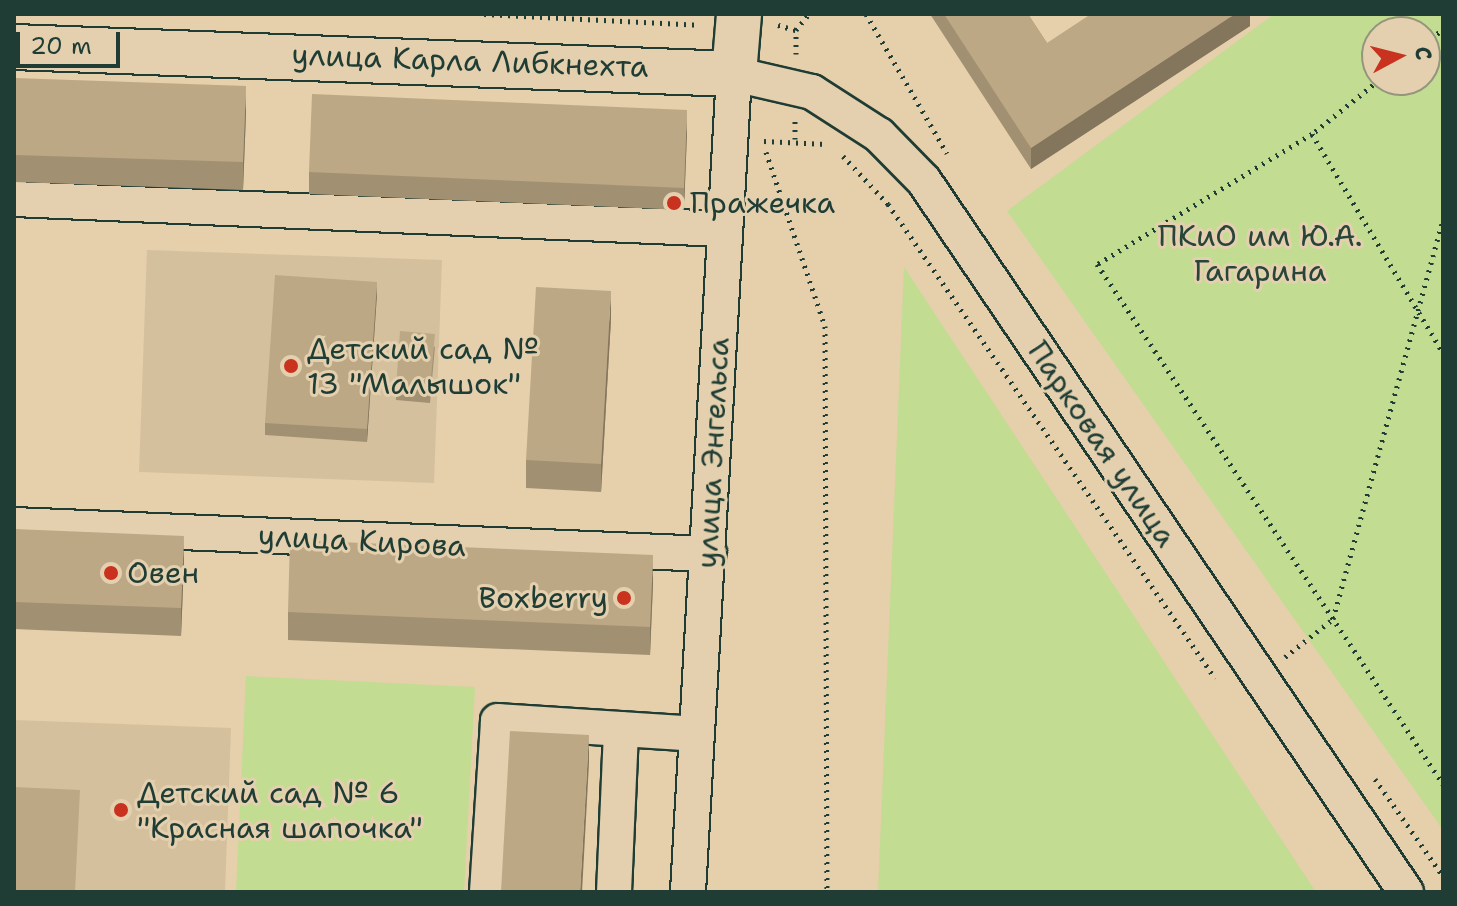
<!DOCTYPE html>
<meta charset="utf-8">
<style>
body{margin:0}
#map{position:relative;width:1457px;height:906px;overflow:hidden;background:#e6cfab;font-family:"Shantell Sans",sans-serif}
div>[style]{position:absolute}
.built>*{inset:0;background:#d5c09e}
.green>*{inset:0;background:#c2dc92}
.path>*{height:5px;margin-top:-2.5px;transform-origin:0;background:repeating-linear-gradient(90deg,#1f3d34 0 2px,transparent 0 8px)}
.roads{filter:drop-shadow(2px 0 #1f3d34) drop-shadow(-2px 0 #1f3d34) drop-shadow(0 2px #1f3d34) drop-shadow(0 -2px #1f3d34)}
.minor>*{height:34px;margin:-17px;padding:0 17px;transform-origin:17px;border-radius:17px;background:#e4d0ae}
.major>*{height:44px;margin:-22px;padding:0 22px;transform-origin:22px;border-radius:22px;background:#e4d0ae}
.wall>*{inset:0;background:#a29072}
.shaded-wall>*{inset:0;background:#84765d}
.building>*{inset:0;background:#bca885}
.dots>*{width:22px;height:22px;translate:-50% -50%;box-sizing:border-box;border:4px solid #e4d0ae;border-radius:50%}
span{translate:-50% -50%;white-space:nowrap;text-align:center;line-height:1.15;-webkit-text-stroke:6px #e4d0ae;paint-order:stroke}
.street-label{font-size:30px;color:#1f3d34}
.poi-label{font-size:30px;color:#1f3d34}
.left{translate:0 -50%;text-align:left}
.right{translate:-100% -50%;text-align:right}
.park-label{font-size:30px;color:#274539}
.frame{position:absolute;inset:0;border:16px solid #1f3d34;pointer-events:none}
.north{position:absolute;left:1361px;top:16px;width:80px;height:80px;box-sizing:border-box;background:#e4d0ae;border:2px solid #95957d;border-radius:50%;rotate:83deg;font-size:22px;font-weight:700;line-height:32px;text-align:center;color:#1f3d34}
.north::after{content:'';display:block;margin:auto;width:28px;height:36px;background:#c8321e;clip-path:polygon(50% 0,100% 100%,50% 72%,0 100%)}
.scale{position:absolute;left:16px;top:32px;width:104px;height:36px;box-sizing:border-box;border:4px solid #1f3d34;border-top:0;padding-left:10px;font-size:24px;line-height:28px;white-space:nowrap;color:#1f3d34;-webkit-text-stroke:6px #e4d0ae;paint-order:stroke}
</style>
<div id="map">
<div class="built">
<i style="clip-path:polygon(147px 250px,442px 260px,434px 483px,139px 472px)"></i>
<i style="clip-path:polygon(14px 720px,231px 728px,225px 892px,14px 892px)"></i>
</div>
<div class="green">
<i style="clip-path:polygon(evenodd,1274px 14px,1443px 14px,1443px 830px,1007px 211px,1274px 14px,1377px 32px,1425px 32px,1425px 80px,1377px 80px,1377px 32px)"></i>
<i style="clip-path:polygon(904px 267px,1316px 892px,878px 892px)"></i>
<i style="clip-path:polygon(246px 676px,475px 687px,464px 892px,236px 892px)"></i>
</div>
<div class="path">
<i style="left:484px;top:14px;width:214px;rotate:2.9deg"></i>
<i style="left:866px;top:14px;width:161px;rotate:59.8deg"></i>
<i style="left:778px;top:25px;width:19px;rotate:16deg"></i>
<i style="left:1425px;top:44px;width:23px;rotate:-40deg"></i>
<i style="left:796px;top:54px;width:24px;rotate:-90deg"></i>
<i style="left:796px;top:30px;width:21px;rotate:-51deg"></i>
<i style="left:1379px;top:80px;width:86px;rotate:141.1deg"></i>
<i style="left:1312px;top:134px;width:255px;rotate:59.1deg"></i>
<i style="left:1312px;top:134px;width:251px;rotate:148.8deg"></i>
<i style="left:1097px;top:264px;width:625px;rotate:56.36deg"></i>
<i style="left:795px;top:139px;width:19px;rotate:-90deg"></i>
<i style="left:764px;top:141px;width:62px;rotate:2.8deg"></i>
<i style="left:766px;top:152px;width:184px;rotate:71.3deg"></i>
<i style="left:825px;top:326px;width:566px;rotate:89.8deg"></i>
<i style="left:843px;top:156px;width:66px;rotate:46.8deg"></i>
<i style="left:888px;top:204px;width:576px;rotate:55.4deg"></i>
<i style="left:1285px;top:657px;width:61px;rotate:-38.4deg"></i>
<i style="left:1333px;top:619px;width:414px;rotate:-74.6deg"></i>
<i style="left:1375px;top:779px;width:118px;rotate:55deg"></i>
</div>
<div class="roads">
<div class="minor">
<i style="left:14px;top:199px;width:710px;rotate:2.42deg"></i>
<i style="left:14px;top:525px;width:696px;rotate:2.39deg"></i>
<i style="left:487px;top:892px;width:171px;rotate:-86.3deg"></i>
<i style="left:498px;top:721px;width:199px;rotate:3.7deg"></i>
<i style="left:614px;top:892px;width:163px;rotate:-87.5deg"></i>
<i style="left:688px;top:892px;width:819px;rotate:-86.78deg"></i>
<i style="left:734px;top:74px;width:80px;rotate:13deg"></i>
<i style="left:812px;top:92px;width:80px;rotate:32.7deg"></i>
<i style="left:879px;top:135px;width:64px;rotate:45.6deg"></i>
<i style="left:924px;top:181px;width:859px;rotate:55.87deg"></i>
</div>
<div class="major">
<i style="left:14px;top:47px;width:721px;rotate:2.15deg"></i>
<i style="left:734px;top:74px;width:60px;rotate:-85.2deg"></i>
</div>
</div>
<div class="wall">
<i style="clip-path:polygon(930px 14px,1028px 14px,1047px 43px,1250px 14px,1250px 26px,1031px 169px)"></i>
<i style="clip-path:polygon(14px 78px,246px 113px,243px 190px,14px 182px)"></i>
<i style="clip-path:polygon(687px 132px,684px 210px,309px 194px,309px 172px)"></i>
<i style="clip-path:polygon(377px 294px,367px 442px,265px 435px,265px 423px)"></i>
<i style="clip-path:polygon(611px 319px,601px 492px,526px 488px,526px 460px)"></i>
<i style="clip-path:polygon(435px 346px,430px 403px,396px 400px,396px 388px)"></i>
<i style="clip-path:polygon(14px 529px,184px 563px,181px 636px,14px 629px)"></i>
<i style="clip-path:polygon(653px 583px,650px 655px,288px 640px,288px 612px)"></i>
</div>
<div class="shaded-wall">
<i style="clip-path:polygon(1235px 14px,1250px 14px,1250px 26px,1031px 169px,1031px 148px)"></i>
<i style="clip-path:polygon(246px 86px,246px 113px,243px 190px,243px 162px)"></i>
<i style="clip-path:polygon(687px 110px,687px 132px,684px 210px,684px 188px)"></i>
<i style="clip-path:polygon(377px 282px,377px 294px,367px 442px,367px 429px)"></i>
<i style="clip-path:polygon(611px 291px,611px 319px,601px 492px,601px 464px)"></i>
<i style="clip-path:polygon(184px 536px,184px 563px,181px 636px,181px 608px)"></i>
<i style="clip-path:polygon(653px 555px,653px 583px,650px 655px,650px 627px)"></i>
<i style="clip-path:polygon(589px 735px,589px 763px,582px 892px,580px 892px)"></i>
</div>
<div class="building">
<i style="clip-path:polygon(944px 14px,1028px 14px,1047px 43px,1091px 14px,1235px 14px,1031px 148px)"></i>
<i style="clip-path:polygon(14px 78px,246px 86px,243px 162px,14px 155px)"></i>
<i style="clip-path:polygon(312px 94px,687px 110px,684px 188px,309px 172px)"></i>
<i style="clip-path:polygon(275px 275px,377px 282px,367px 429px,265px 423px)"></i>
<i style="clip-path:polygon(536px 287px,611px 291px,601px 464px,526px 460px)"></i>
<i style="clip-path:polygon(400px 331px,435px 334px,430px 390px,396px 388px)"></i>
<i style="clip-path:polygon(14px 529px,184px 536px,181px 608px,14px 602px)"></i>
<i style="clip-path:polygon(290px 540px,653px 555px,650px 627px,288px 612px)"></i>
<i style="clip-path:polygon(510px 731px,589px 735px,580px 892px,501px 892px)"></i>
<i style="clip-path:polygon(14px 787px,80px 790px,75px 892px,14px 892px)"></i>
</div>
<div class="dots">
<i style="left:674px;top:203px;background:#c8321e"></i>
<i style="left:291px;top:366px;background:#c8321e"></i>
<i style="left:111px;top:573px;background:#c8321e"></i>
<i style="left:624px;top:598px;background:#c8321e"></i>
<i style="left:121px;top:810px;background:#c8321e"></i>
</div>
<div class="street-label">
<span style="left:470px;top:61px;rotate:2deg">улица Карла Либкнехта</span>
<span style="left:1102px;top:444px;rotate:56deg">Парковая улица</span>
<span style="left:713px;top:453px;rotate:-87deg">улица Энгельса</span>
<span style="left:362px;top:541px;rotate:3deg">улица Кирова</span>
</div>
<div class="poi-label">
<span class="left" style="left:690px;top:203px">Пражечка</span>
<span class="left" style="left:307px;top:366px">Детский сад №<br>13 "Малышок"</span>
<span class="left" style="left:127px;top:573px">Овен</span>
<span class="right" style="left:608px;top:598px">Boxberry</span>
<span class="left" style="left:137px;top:810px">Детский сад № 6<br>"Красная шапочка"</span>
</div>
<div class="park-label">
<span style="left:1260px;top:253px">ПКиО им Ю.А.<br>Гагарина</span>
</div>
<div class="frame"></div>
<div class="north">С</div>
<div class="scale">20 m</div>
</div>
